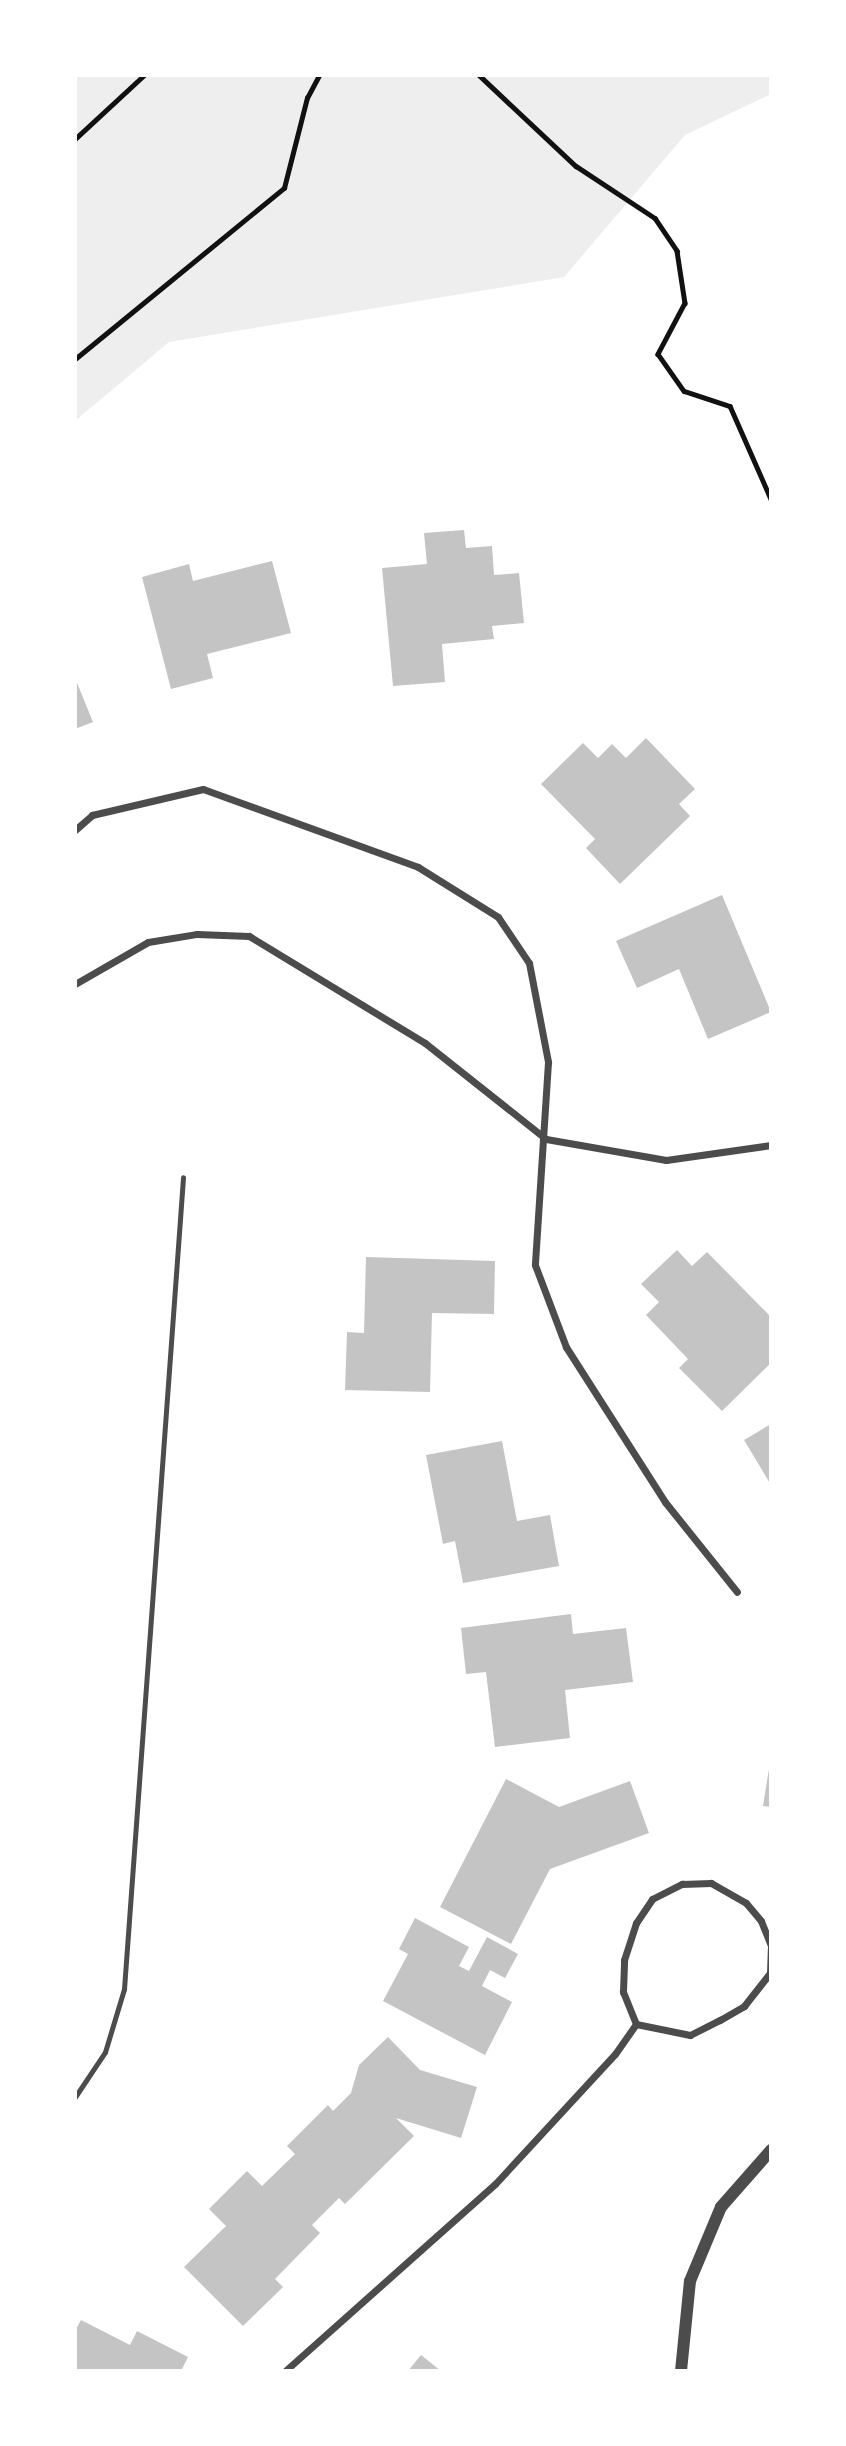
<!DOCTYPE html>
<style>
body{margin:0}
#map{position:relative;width:846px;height:2446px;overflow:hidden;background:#fff;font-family:Overpass,sans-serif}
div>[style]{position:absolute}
.green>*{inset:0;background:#eee}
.building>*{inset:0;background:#c4c4c4}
.path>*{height:4.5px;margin:-2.25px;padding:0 2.25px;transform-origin:2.25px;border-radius:2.25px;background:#111}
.service>*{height:5px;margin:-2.5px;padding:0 2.5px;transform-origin:2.5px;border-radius:2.5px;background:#4c4c4c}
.minor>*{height:7px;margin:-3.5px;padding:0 3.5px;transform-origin:3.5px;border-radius:3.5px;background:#4c4c4c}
.tertiary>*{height:12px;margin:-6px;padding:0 6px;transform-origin:6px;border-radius:6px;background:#4c4c4c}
span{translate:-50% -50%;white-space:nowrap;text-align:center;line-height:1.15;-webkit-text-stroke:7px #fff;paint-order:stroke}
.frame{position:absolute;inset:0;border:77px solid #fff;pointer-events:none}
</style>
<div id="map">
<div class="green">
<i style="clip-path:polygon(75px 75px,771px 75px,771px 94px,685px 135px,564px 277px,169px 342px,75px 421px)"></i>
</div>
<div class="building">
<i style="clip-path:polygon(464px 530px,466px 548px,492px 546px,494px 575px,519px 573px,524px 623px,492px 626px,494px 639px,442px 644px,445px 682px,393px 686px,382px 568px,427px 564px,424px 533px)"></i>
<i style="clip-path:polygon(272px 561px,291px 633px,207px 654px,213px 678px,171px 689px,142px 577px,189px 564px,193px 581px)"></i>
<i style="clip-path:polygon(75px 678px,93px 722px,75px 729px)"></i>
<i style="clip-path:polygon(646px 738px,695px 789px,679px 804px,690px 816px,620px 884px,586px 848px,595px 839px,541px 784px,583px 743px,598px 758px,612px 744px,626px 758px)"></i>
<i style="clip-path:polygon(722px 895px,771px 1012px,708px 1039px,679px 969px,637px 988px,616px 941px)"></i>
<i style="clip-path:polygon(677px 1250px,692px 1266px,707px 1252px,771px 1317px,771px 1363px,722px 1411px,679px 1368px,688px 1359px,646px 1315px,659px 1302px,641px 1284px)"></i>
<i style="clip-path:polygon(366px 1257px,495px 1261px,494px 1314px,432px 1313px,430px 1392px,345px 1390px,347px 1332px,364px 1333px)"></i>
<i style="clip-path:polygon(771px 1424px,771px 1485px,744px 1440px)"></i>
<i style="clip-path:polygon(502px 1441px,517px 1521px,550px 1515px,559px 1566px,463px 1583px,455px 1541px,443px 1544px,426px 1455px)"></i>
<i style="clip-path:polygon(571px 1614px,573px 1634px,626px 1628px,633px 1682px,565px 1690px,570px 1738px,495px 1747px,486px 1672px,466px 1674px,461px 1628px)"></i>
<i style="clip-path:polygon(769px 1769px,771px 1769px,771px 1807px,763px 1806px)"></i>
<i style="clip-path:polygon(506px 1779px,559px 1807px,630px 1781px,649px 1833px,550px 1869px,511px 1944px,440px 1907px)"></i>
<i style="clip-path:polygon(415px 1918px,469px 1947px,459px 1966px,469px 1971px,487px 1937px,518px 1954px,505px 1978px,490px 1970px,482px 1986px,512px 2002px,485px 2055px,383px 2001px,408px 1954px,399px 1949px)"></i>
<i style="clip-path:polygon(388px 2037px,420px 2070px,477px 2087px,461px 2138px,396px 2118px,414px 2136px,345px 2204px,339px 2198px,312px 2225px,320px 2233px,275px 2279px,283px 2287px,243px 2326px,184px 2267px,226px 2226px,209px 2209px,247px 2171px,262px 2186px,295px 2154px,287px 2146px,328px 2105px,333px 2111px,351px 2093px,359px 2065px)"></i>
<i style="clip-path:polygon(81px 2320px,130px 2345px,137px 2331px,188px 2357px,181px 2371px,75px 2371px,75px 2331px)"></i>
<i style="clip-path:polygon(421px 2355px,441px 2371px,408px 2371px)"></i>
</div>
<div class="path">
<i style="left:479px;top:75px;width:133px;rotate:43.2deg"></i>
<i style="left:576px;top:166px;width:95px;rotate:33.4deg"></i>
<i style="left:655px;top:218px;width:40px;rotate:56deg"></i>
<i style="left:677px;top:251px;width:53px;rotate:81.3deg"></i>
<i style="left:685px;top:303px;width:58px;rotate:117.9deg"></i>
<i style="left:658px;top:354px;width:45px;rotate:54.9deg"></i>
<i style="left:684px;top:391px;width:48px;rotate:18.1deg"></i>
<i style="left:730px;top:406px;width:102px;rotate:66.2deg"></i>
<i style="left:75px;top:139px;width:94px;rotate:-42.8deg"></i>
<i style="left:75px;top:359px;width:270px;rotate:-39.3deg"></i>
<i style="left:284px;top:188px;width:93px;rotate:-75.7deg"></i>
<i style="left:307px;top:98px;width:26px;rotate:-62deg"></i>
</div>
<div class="service">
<i style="left:75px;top:2097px;width:54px;rotate:-56.3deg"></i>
<i style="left:105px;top:2052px;width:66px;rotate:-73.2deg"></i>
<i style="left:124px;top:1989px;width:814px;rotate:-85.84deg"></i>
</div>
<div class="minor">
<i style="left:75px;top:830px;width:23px;rotate:-41deg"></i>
<i style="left:92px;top:815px;width:114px;rotate:-13.2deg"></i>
<i style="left:203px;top:789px;width:229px;rotate:19.9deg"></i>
<i style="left:418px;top:867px;width:94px;rotate:32deg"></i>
<i style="left:498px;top:917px;width:55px;rotate:56deg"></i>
<i style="left:529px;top:963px;width:101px;rotate:79.1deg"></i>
<i style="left:548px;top:1062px;width:203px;rotate:93.7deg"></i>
<i style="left:535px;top:1265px;width:88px;rotate:69.3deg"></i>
<i style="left:566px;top:1347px;width:184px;rotate:57.4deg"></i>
<i style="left:665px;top:1502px;width:115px;rotate:51.3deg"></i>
<i style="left:75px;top:984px;width:84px;rotate:-29.9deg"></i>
<i style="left:148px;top:942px;width:50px;rotate:-9.3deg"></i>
<i style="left:197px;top:934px;width:52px;rotate:2.2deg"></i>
<i style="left:249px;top:936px;width:206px;rotate:31.3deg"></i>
<i style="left:425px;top:1043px;width:154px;rotate:38.4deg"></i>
<i style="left:546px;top:1139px;width:122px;rotate:9.9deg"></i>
<i style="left:666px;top:1160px;width:106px;rotate:-8.1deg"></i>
<i style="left:636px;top:2024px;width:35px;rotate:-112deg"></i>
<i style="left:623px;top:1992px;width:32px;rotate:-88deg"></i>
<i style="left:624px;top:1960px;width:39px;rotate:-72deg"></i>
<i style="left:636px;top:1923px;width:29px;rotate:-56deg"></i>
<i style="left:652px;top:1899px;width:34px;rotate:-27deg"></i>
<i style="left:682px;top:1884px;width:29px;rotate:-2deg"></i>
<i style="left:711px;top:1883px;width:40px;rotate:29.7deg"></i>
<i style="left:746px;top:1903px;width:23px;rotate:50deg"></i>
<i style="left:761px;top:1921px;width:27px;rotate:68deg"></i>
<i style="left:636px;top:2024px;width:55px;rotate:11.5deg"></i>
<i style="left:690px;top:2035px;width:34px;rotate:-27deg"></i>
<i style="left:720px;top:2020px;width:28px;rotate:-30deg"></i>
<i style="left:744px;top:2006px;width:42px;rotate:-51.8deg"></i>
<i style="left:770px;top:1973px;width:25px;rotate:-88deg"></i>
<i style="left:285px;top:2371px;width:281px;rotate:-41.7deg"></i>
<i style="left:495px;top:2184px;width:177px;rotate:-47.3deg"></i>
<i style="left:615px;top:2054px;width:37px;rotate:-55deg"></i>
</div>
<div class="tertiary">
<i style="left:681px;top:2371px;width:90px;rotate:-84.3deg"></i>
<i style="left:690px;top:2281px;width:80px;rotate:-67.3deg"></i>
<i style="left:721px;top:2207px;width:76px;rotate:-48.7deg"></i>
</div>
<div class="frame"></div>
</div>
